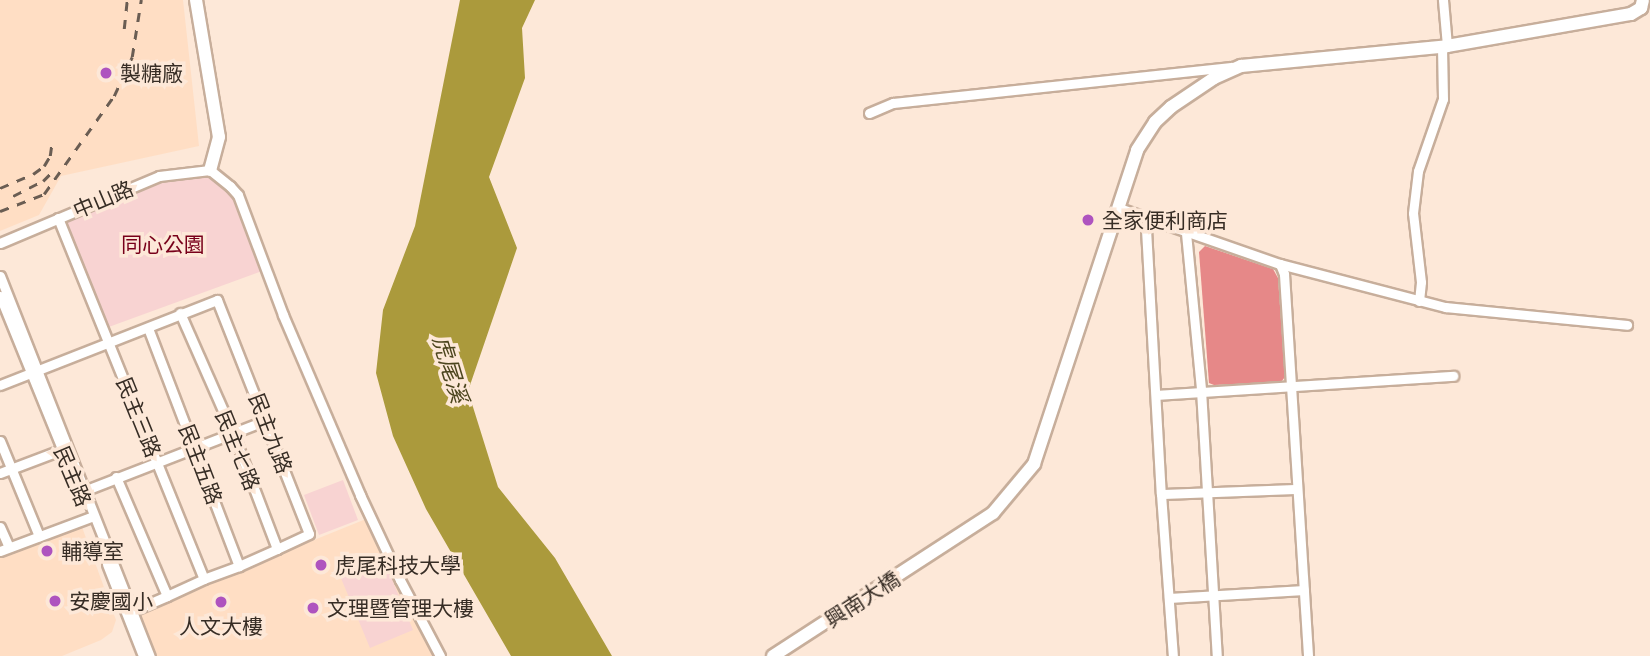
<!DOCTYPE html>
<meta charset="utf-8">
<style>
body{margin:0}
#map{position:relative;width:1650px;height:656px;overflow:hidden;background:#fde8d8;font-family:"IBM Plex Sans","Noto Sans TC",sans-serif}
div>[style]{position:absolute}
.built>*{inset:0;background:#ffdec4}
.green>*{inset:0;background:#f8d3d2}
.forest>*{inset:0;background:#e68888}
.water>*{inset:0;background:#ab9a3c}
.roads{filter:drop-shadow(2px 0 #c7ae9b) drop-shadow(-2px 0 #c7ae9b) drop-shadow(0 2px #c7ae9b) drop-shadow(0 -2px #c7ae9b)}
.street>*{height:9px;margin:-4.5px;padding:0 4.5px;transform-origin:4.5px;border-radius:4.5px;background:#fff}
.secondary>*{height:12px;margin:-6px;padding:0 6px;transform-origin:6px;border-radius:6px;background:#fff}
.rail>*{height:2.5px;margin-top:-1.25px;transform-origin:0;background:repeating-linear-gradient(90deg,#6a5d53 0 9px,transparent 0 18px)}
.dots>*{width:19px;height:19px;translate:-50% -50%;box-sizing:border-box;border:4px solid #fde8d8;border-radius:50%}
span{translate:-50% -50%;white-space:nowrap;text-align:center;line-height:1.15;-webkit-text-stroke:7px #fde8d8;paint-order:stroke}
.poi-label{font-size:21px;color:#372d25}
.left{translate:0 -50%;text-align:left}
.street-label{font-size:21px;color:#372d25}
.park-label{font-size:21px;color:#78001a}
.water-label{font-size:23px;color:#4c451e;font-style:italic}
</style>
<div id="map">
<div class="built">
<i style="clip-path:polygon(0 0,183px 0,199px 146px,61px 176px,39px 215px,0 231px)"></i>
<i style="clip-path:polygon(366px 519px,439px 656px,156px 656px,138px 611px)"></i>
<i style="clip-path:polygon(82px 527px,116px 620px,112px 632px,101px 640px,62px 656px,0 656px,0 555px,57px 531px)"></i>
</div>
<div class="green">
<i style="clip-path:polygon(208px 174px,235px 196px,262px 271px,106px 328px,62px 222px,152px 184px)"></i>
<i style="clip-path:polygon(343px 480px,358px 520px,319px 535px,304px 495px)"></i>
<i style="clip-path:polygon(381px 553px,413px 630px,370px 648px,338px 571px)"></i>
</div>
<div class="forest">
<i style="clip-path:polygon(1205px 246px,1273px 269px,1278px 278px,1285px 377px,1281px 382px,1214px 385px,1209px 383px,1199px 252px)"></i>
</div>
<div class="water">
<i style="clip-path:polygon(460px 0,535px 0,522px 28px,525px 78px,489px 177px,517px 248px,468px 391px,498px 487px,555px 558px,612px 656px,511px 656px,426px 509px,393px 436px,376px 373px,383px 310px,415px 226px)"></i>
</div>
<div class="roads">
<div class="street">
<i style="left:1443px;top:0;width:46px;rotate:85deg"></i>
<i style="left:869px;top:113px;width:26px;rotate:-23deg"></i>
<i style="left:893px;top:103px;width:340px;rotate:-6.1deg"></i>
<i style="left:1119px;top:208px;width:170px;rotate:19.2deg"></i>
<i style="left:1280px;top:264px;width:11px;rotate:68deg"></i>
<i style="left:1284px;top:274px;width:383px;rotate:86.4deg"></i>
<i style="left:58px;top:218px;width:389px;rotate:68deg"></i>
<i style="left:204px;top:579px;width:41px;rotate:155.3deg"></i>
<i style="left:1148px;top:218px;width:11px;rotate:100deg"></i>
<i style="left:1146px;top:229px;width:265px;rotate:86.8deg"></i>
<i style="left:1161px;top:494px;width:162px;rotate:85.8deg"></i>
<i style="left:1186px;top:233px;width:158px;rotate:84.5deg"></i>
<i style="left:1201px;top:390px;width:266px;rotate:86.6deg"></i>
<i style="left:0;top:243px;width:173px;rotate:-22.8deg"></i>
<i style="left:159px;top:176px;width:51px;rotate:-6.7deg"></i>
<i style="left:210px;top:170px;width:26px;rotate:39deg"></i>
<i style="left:230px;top:186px;width:12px;rotate:48deg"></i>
<i style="left:238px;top:195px;width:128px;rotate:69.4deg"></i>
<i style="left:283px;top:315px;width:196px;rotate:66.8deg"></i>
<i style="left:360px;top:495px;width:94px;rotate:64.8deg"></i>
<i style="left:400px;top:580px;width:86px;rotate:62.2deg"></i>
<i style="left:1280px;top:264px;width:171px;rotate:14.6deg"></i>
<i style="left:1445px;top:307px;width:183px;rotate:5.6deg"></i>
<i style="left:0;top:276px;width:409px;rotate:68.5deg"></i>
<i style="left:0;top:296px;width:183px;rotate:67.9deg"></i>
<i style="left:1419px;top:301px;width:19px;rotate:-84deg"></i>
<i style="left:1421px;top:282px;width:69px;rotate:-96.6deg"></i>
<i style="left:1413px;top:213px;width:42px;rotate:-83.2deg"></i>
<i style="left:1418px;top:171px;width:76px;rotate:-70.9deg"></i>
<i style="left:1443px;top:99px;width:52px;rotate:-91.1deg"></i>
<i style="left:180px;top:313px;width:131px;rotate:66.2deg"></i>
<i style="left:233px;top:433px;width:124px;rotate:69.2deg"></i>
<i style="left:277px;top:549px;width:42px;rotate:155.9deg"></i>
<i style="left:148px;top:328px;width:255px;rotate:69.1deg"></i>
<i style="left:239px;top:566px;width:37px;rotate:160deg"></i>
<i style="left:0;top:385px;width:233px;rotate:-21.4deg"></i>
<i style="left:217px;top:300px;width:251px;rotate:68.5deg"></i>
<i style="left:309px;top:534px;width:35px;rotate:155deg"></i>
<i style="left:1156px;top:395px;width:298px;rotate:-3.7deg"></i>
<i style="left:0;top:441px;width:103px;rotate:67.7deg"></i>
<i style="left:0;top:473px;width:65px;rotate:-20.7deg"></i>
<i style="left:116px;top:477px;width:129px;rotate:66.8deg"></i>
<i style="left:167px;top:596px;width:40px;rotate:156.6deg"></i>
<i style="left:81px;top:492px;width:199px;rotate:-21.2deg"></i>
<i style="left:1161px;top:494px;width:136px;rotate:-2.1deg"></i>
<i style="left:0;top:527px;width:22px;rotate:66deg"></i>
<i style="left:0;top:551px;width:97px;rotate:-20.5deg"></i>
<i style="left:107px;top:564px;width:99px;rotate:68.6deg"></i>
<i style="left:1169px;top:598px;width:135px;rotate:-3.4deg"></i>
</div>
<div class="secondary">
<i style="left:196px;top:0;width:139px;rotate:80.5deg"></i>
<i style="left:219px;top:137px;width:34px;rotate:105deg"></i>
<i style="left:773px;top:656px;width:262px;rotate:-33deg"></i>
<i style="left:993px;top:513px;width:64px;rotate:-50.1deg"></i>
<i style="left:1034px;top:464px;width:330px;rotate:-71.8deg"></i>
<i style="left:1137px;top:150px;width:33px;rotate:-57deg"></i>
<i style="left:1155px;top:122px;width:22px;rotate:-43deg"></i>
<i style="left:1171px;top:107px;width:52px;rotate:-34deg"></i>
<i style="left:1214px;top:78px;width:30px;rotate:-24deg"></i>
<i style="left:1241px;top:66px;width:207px;rotate:-5.5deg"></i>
<i style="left:1447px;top:46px;width:187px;rotate:-9.9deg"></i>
<i style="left:1631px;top:14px;width:12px;rotate:-31deg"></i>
<i style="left:1641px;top:8px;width:8px;rotate:-76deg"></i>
</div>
</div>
<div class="rail">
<i style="left:124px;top:29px;width:29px;rotate:-84deg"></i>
<i style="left:0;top:188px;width:36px;rotate:-23deg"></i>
<i style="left:33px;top:174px;width:14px;rotate:-36deg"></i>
<i style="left:44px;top:166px;width:12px;rotate:-59deg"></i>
<i style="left:50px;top:156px;width:14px;rotate:-82deg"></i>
<i style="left:13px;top:196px;width:34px;rotate:-27deg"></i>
<i style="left:43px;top:181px;width:16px;rotate:-45deg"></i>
<i style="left:0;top:211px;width:47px;rotate:-21.1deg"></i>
<i style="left:44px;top:194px;width:120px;rotate:-54.5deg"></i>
<i style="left:114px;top:96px;width:43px;rotate:-65.2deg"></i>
<i style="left:132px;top:57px;width:58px;rotate:-81deg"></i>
</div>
<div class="dots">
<i style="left:106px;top:73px;background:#ae53bf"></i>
<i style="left:1088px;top:220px;background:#ae53bf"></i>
<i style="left:47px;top:551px;background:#ae53bf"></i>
<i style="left:321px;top:565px;background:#ae53bf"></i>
<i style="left:55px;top:601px;background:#ae53bf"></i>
<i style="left:221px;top:602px;background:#ae53bf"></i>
<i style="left:313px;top:608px;background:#ae53bf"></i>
</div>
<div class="poi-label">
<span class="left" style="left:120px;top:73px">製糖廠</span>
<span class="left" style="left:1102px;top:220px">全家便利商店</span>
<span class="left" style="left:61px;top:551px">輔導室</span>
<span class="left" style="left:335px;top:565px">虎尾科技大學</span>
<span class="left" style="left:69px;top:601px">安慶國小</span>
<span class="left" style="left:327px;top:608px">文理暨管理大樓</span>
<span style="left:221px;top:626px">人文大樓</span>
</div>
<div class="street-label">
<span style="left:103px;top:199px;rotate:-23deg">中山路</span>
<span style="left:139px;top:417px;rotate:68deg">民主三路</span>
<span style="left:271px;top:433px;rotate:69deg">民主九路</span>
<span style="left:238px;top:450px;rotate:68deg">民主七路</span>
<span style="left:201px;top:464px;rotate:69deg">民主五路</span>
<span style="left:73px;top:476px;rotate:67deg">民主路</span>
<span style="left:862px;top:599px;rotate:-33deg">興南大橋</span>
</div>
<div class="park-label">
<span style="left:163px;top:244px">同心公園</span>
</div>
<div class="water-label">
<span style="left:451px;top:369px;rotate:73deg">虎尾溪</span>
</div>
</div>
